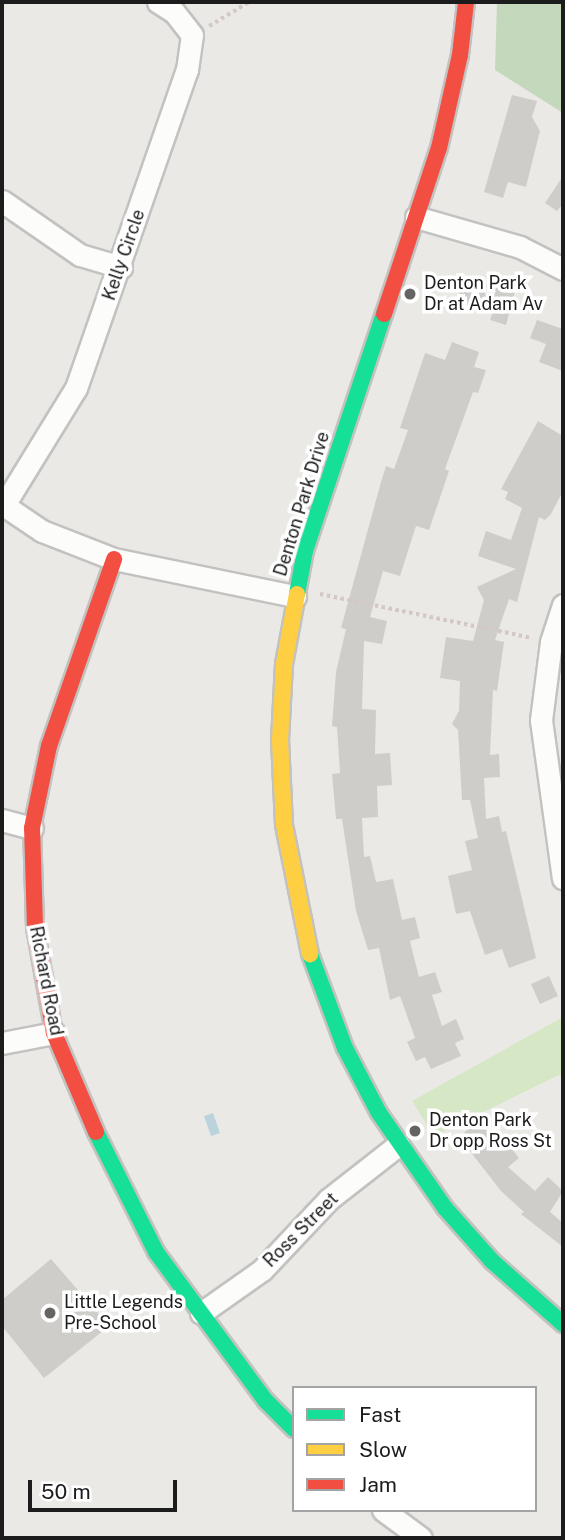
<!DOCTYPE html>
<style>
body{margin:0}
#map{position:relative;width:565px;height:1540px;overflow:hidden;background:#eae9e5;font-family:"Public Sans",sans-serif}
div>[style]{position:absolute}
.grass>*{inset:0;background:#d5e7c5}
.forest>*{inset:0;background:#c4d8bb}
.water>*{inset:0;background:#bad3dc}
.building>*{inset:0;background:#cecdca}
.path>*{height:3.5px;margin-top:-1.75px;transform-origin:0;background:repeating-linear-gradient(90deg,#d4c8c5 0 3.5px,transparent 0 7px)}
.roads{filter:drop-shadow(2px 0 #c3c2c1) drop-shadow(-2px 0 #c3c2c1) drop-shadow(0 2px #c3c2c1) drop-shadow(0 -2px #c3c2c1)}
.street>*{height:21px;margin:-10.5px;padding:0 10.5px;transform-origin:10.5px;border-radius:10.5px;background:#fcfcfb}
.fast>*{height:16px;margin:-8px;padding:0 8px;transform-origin:8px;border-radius:8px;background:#16e098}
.slow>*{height:16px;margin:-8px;padding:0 8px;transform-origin:8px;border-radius:8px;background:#ffcf43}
.jam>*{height:16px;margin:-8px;padding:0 8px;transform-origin:8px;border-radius:8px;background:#f24e42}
.dots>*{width:19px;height:19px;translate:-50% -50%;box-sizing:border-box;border:4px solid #fff;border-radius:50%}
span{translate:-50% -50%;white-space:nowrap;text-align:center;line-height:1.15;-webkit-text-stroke:7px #fff;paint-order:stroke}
.street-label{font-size:18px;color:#1c1c1c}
.poi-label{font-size:18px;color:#1c1c1c}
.left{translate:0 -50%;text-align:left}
.frame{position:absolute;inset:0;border:4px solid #1c1c1c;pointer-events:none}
.legend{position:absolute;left:292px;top:1386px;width:245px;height:126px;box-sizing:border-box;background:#fff;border:2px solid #a4a4a4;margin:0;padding:9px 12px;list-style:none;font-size:21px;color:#1c1c1c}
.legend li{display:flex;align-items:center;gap:14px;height:35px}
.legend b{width:35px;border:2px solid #a4a4a4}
.scale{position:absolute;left:28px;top:1480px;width:149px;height:32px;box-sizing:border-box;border:4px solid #1c1c1c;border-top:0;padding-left:9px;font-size:21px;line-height:24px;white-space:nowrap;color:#1c1c1c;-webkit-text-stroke:5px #fff;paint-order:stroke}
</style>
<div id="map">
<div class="grass">
<i style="clip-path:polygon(563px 1017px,563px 1073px,434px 1136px,412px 1101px)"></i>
</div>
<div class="forest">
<i style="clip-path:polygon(497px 2px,563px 2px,563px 113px,495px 70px)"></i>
</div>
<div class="water">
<i style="clip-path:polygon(213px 1113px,220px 1133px,211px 1136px,204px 1116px)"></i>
</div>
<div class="building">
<i style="clip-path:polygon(512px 95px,537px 101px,532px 117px,540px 131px,526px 187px,508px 182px,503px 198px,484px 192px)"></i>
<i style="clip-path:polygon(563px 176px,563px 204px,557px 211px,545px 203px)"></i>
<i style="clip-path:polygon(464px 278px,515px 292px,506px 325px,490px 320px,493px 312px,457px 302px)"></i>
<i style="clip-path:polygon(537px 320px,563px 329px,563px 371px,539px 362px,546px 344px,530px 338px)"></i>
<i style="clip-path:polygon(452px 342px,479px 352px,474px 367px,486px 370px,478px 393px,473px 392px,445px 469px,449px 471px,429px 530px,416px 526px,400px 576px,383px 571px,370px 617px,387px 621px,382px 644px,364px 641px,362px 709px,376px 710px,375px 754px,390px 753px,392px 785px,377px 786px,378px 817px,362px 818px,364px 857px,370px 856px,376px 882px,393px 879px,402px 920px,415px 917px,420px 938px,410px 941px,419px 977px,435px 972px,442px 992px,432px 995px,442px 1026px,456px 1019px,464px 1039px,455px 1043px,461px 1056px,431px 1069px,425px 1057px,416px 1061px,407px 1042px,415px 1038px,400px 996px,390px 1000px,379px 948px,368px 950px,356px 911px,342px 819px,336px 819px,332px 774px,340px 773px,337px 727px,332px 726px,336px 672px,346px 629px,341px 628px,381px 482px,386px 466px,394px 469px,408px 430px,400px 428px,425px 353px,445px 360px)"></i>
<i style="clip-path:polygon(538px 421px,563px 436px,563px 491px,551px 514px,545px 520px,539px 517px,517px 602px,509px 599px,495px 640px,504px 642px,497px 691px,493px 690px,490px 755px,499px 754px,500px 777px,484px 778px,486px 819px,499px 816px,502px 832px,506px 831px,536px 958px,509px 968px,502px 949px,485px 955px,470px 911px,456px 914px,448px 876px,472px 870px,465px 841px,478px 838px,470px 800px,462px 800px,458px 730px,452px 724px,459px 711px,460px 681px,440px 678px,446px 637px,473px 641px,484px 600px,477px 587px,516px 569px,478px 556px,486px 531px,511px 540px,522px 508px,505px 499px,508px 492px,501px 489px)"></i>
<i style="clip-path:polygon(549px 976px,558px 996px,540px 1004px,531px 984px)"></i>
<i style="clip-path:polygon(479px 1120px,502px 1150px,509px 1145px,519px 1158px,508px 1167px,535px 1191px,548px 1177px,563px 1191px,550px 1212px,563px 1223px,563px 1247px,521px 1214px,524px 1212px,501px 1191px,459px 1137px)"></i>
<i style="clip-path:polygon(51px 1259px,109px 1326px,44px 1378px,2px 1326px,2px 1300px)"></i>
</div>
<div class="path">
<i style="left:209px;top:26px;width:47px;rotate:-31deg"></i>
<i style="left:320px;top:594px;width:217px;rotate:11.7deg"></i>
</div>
<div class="roads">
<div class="street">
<i style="left:2px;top:201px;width:95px;rotate:34.7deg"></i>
<i style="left:80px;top:255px;width:43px;rotate:16.3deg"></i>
<i style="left:416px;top:217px;width:108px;rotate:16.1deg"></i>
<i style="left:520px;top:247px;width:48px;rotate:27.1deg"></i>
<i style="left:2px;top:504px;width:48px;rotate:34deg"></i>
<i style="left:42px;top:531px;width:77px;rotate:21.3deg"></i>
<i style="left:114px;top:559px;width:185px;rotate:11.6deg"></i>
<i style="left:4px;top:505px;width:137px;rotate:-58.4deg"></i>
<i style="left:76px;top:388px;width:337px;rotate:-70.8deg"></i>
<i style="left:187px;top:70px;width:35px;rotate:-82deg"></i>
<i style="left:192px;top:35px;width:29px;rotate:-128deg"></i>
<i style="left:174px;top:12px;width:19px;rotate:-148deg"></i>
<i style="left:563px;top:605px;width:39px;rotate:108deg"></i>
<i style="left:551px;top:642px;width:79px;rotate:97.3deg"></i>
<i style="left:541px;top:720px;width:160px;rotate:82.1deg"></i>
<i style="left:2px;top:820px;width:31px;rotate:15deg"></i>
<i style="left:2px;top:1043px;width:53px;rotate:-10.9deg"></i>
<i style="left:201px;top:1313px;width:75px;rotate:-35.2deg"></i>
<i style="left:262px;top:1270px;width:98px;rotate:-46.7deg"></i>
<i style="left:329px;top:1199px;width:88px;rotate:-38deg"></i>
<i style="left:383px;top:1510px;width:47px;rotate:36.4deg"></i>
</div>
<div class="fast">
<i style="left:297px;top:594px;width:44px;rotate:-79.5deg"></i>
<i style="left:305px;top:551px;width:250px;rotate:-71.6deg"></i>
<i style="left:310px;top:954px;width:100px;rotate:69.6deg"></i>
<i style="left:345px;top:1048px;width:73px;rotate:62.4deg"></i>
<i style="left:379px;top:1113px;width:116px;rotate:55.2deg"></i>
<i style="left:445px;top:1208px;width:71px;rotate:48.4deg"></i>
<i style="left:492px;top:1261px;width:95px;rotate:41.6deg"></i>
<i style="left:96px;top:1132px;width:134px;rotate:63.4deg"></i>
<i style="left:156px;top:1252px;width:185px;rotate:53.6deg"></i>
<i style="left:266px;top:1401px;width:40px;rotate:45deg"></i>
</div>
<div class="slow">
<i style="left:297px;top:594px;width:71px;rotate:100.5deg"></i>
<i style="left:284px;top:664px;width:76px;rotate:93deg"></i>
<i style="left:280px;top:740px;width:85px;rotate:87.3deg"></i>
<i style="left:284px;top:825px;width:132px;rotate:78.6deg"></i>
</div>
<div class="jam">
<i style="left:384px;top:314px;width:175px;rotate:-71.7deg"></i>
<i style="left:439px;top:148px;width:95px;rotate:-77.3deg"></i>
<i style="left:460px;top:55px;width:53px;rotate:-83.5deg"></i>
<i style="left:96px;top:1132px;width:108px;rotate:-113deg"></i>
<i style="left:54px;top:1033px;width:108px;rotate:-100.2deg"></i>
<i style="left:35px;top:927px;width:99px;rotate:-91.7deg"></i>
<i style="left:32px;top:828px;width:84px;rotate:-78.3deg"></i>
<i style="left:49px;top:746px;width:198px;rotate:-70.8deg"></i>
</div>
</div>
<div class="dots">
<i style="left:410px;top:294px;background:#646462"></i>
<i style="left:415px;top:1131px;background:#646462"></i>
<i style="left:50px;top:1313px;background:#646462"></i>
</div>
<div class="street-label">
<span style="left:124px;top:255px;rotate:-71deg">Kelly Circle</span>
<span style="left:302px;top:504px;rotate:-73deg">Denton Park Drive</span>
<span style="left:46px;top:981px;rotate:79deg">Richard Road</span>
<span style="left:301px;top:1230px;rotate:-45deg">Ross Street</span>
</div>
<div class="poi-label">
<span class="left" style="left:424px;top:294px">Denton Park<br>Dr at Adam Av</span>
<span class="left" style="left:429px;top:1131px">Denton Park<br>Dr opp Ross St</span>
<span class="left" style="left:64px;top:1313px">Little Legends<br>Pre-School</span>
</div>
<div class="frame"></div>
<ul class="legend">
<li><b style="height:9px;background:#16e098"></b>Fast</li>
<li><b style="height:9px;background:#ffcf43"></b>Slow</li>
<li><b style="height:9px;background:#f24e42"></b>Jam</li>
</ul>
<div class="scale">50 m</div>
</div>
